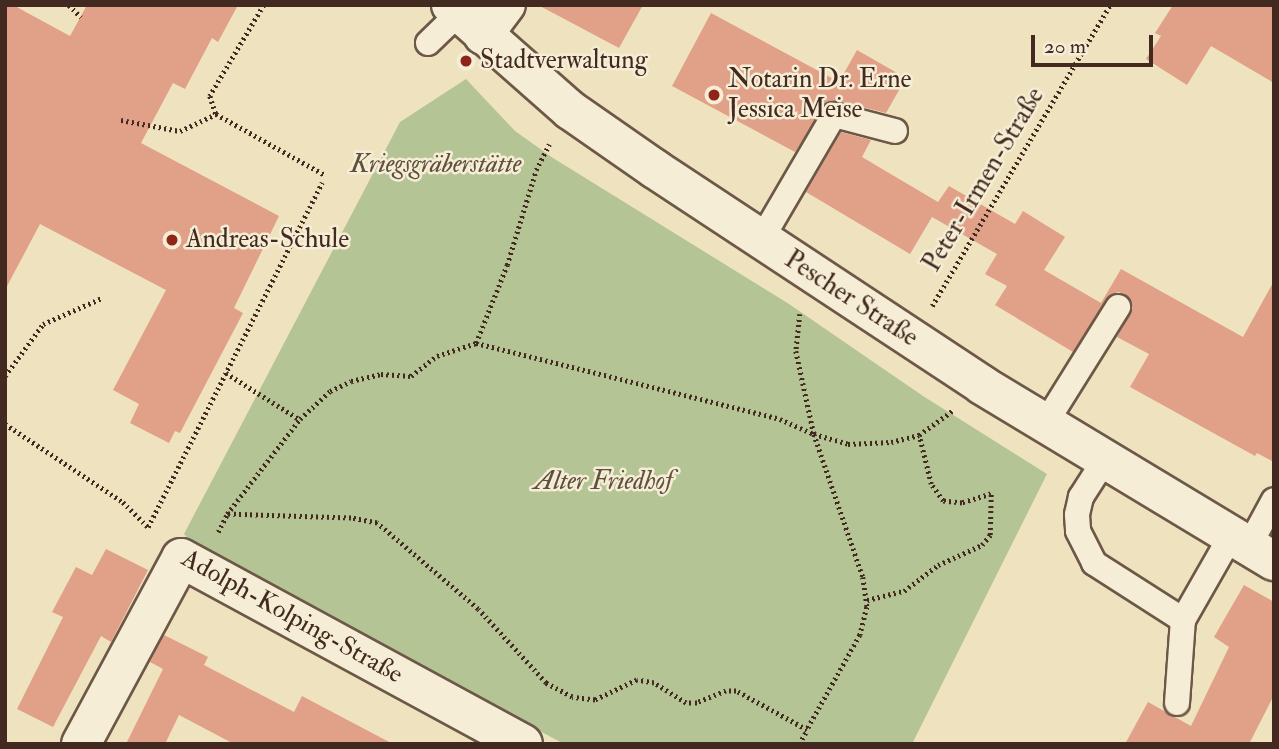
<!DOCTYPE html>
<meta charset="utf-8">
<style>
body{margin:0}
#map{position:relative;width:1279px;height:749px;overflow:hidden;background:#efe3bf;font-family:"IM FELL Double Pica",serif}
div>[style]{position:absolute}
.green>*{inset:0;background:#b5c495}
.building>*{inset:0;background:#e1a088}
.path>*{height:4.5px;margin-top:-2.25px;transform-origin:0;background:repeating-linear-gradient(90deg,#422a20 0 2px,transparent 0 5.5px)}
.roads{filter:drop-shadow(2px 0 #6d5848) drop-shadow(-2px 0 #6d5848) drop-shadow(0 2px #6d5848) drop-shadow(0 -2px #6d5848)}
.lane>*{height:24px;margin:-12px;padding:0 12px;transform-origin:12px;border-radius:12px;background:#f5edd5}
.street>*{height:38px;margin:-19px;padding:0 19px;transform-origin:19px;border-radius:19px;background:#f5edd5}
.dots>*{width:19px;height:19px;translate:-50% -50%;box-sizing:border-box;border:4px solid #f5edd5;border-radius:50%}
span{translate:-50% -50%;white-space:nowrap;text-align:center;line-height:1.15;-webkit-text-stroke:5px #f5edd5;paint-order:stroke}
.poi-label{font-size:26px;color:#422a20}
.left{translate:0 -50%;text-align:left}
.park-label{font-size:26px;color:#5f503d;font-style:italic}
.street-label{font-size:26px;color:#422a20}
.frame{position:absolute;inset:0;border:7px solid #422a20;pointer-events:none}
.scale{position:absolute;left:1031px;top:35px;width:122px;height:32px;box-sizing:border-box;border:4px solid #422a20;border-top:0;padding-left:9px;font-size:21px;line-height:24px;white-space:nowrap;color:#422a20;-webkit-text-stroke:5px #f5edd5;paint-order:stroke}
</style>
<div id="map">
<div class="green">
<i style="clip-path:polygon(466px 79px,515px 131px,553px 158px,789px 304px,923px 396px,1047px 474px,912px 744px,564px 744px,199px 549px,184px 534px,400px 122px)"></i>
</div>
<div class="building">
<i style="clip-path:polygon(5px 5px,13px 5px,70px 36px,87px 5px,238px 5px,218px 42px,212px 38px,185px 89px,173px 83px,141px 143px,279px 216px,234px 308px,243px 313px,180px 433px,175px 431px,169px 443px,130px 423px,139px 404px,113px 390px,166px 290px,40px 224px,5px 290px)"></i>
<i style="clip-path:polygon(538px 5px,643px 5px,619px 48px)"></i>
<i style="clip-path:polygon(1173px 5px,1274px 5px,1274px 83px,1211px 46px,1187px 85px,1146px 59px,1161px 36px,1155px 33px)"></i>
<i style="clip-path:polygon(711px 13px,839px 82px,857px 50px,906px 78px,886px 113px,838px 101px,828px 102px,795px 152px,672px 86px)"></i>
<i style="clip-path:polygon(841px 132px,871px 140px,862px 157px,938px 202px,949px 186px,1015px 224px,1023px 211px,1065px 237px,1044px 270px,1101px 303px,1121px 269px,1243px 337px,1274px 281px,1274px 462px,1257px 453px,1255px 456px,1130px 387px,1149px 354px,1117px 337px,1133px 308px,1125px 294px,1118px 292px,1106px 299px,1073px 352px,995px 305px,1007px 286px,985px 274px,997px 254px,932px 217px,910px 254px,806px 192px)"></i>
<i style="clip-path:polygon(106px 549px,148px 570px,111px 642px,101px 636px,53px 727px,17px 709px,63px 617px,52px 612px,76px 567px,92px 575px)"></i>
<i style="clip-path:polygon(1244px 585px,1274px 602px,1274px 695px,1249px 744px,1125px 744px,1148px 702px,1191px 726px,1229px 647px,1214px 637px)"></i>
<i style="clip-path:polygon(164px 635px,208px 657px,204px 665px,294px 712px,302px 696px,393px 744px,234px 744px,179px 715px,165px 744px,126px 744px,163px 669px,150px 662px)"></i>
</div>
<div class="path">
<i style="left:69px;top:5px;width:17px;rotate:45deg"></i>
<i style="left:264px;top:5px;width:106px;rotate:120.7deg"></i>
<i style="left:210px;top:96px;width:19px;rotate:72deg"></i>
<i style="left:216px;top:114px;width:125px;rotate:29.2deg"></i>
<i style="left:121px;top:120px;width:60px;rotate:10.6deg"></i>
<i style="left:180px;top:131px;width:40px;rotate:-25deg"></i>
<i style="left:932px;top:306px;width:350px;rotate:-59.4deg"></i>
<i style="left:800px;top:314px;width:37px;rotate:96deg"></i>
<i style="left:796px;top:351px;width:85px;rotate:77.8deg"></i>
<i style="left:814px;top:434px;width:35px;rotate:16deg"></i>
<i style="left:848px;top:444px;width:43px;rotate:-2.7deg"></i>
<i style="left:891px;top:442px;width:29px;rotate:-14deg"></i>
<i style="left:919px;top:435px;width:41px;rotate:-36deg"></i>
<i style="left:476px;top:343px;width:313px;rotate:14deg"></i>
<i style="left:780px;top:419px;width:37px;rotate:24deg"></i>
<i style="left:814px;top:434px;width:151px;rotate:71.1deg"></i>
<i style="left:863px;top:577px;width:30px;rotate:82deg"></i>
<i style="left:867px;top:607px;width:29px;rotate:104deg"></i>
<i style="left:860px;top:635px;width:109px;rotate:119.2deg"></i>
<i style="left:807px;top:730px;width:81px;rotate:-151.2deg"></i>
<i style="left:736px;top:691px;width:10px;rotate:180deg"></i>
<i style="left:726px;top:691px;width:31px;rotate:158deg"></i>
<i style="left:697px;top:703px;width:11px;rotate:180deg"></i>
<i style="left:686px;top:703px;width:38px;rotate:-148deg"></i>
<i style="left:654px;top:683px;width:17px;rotate:-170deg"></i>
<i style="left:637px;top:680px;width:47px;rotate:154.5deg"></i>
<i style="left:595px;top:700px;width:23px;rotate:-173deg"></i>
<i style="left:572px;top:697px;width:30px;rotate:-152deg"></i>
<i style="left:546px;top:683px;width:100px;rotate:-132.6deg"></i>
<i style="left:478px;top:609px;width:133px;rotate:-139.6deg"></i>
<i style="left:377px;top:523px;width:26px;rotate:-169deg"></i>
<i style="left:351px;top:518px;width:124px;rotate:-178.2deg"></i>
<i style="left:227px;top:514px;width:120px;rotate:-52.5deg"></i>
<i style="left:300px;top:419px;width:41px;rotate:-43deg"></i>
<i style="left:330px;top:391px;width:23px;rotate:-25deg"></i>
<i style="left:351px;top:381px;width:31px;rotate:-13deg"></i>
<i style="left:381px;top:374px;width:30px;rotate:4deg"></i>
<i style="left:411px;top:376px;width:33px;rotate:-38deg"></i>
<i style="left:437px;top:356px;width:41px;rotate:-18.4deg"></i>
<i style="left:476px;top:343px;width:84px;rotate:-68.3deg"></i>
<i style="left:507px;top:265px;width:99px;rotate:-73deg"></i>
<i style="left:536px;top:170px;width:29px;rotate:-63deg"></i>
<i style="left:226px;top:373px;width:86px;rotate:32.2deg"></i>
<i style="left:5px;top:376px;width:64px;rotate:-53.8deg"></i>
<i style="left:43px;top:324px;width:64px;rotate:-23.8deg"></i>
<i style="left:5px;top:424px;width:141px;rotate:33.5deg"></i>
<i style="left:123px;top:502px;width:37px;rotate:45deg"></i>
<i style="left:148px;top:527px;width:386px;rotate:-63.2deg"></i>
<i style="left:218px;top:532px;width:20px;rotate:-63deg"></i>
<i style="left:867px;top:600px;width:38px;rotate:-14deg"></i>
<i style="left:904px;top:591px;width:43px;rotate:-37.4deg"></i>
<i style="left:938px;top:565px;width:48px;rotate:-24.4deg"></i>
<i style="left:982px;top:545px;width:13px;rotate:-51deg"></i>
<i style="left:990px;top:535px;width:41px;rotate:-88.6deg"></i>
<i style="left:991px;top:494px;width:30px;rotate:163deg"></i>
<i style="left:962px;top:503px;width:19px;rotate:-174deg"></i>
<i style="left:943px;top:501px;width:21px;rotate:-125deg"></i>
<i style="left:931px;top:484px;width:50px;rotate:-103.8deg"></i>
<i style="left:799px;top:744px;width:16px;rotate:-60deg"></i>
</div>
<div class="roads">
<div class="lane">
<i style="left:428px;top:43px;width:43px;rotate:-44.1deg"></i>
<i style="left:761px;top:240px;width:145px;rotate:-59.7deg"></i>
<i style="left:834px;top:115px;width:63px;rotate:14.7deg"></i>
<i style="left:1045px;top:424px;width:138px;rotate:-58deg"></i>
<i style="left:1104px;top:461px;width:43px;rotate:122.6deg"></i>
<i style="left:1081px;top:497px;width:18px;rotate:103deg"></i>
<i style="left:1077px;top:515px;width:16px;rotate:86deg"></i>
<i style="left:1078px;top:531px;width:36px;rotate:63deg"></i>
<i style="left:1094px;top:563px;width:106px;rotate:32.6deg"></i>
<i style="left:1183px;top:620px;width:97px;rotate:-60.3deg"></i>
<i style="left:1249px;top:546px;width:52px;rotate:-61.5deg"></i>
<i style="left:1177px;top:703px;width:83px;rotate:-85.9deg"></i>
</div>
<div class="street">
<i style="left:451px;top:5px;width:159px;rotate:41.4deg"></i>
<i style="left:570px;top:110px;width:103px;rotate:34.8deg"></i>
<i style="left:655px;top:169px;width:392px;rotate:33.4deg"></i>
<i style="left:982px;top:385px;width:341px;rotate:31.1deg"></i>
<i style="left:483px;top:35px;width:38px;rotate:-53deg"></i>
<i style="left:81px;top:744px;width:211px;rotate:-61.7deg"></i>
<i style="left:181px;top:558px;width:389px;rotate:28.5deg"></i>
</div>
</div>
<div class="dots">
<i style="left:466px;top:61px;background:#8f2418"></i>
<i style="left:714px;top:95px;background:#8f2418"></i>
<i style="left:172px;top:240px;background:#8f2418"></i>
</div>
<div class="poi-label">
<span class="left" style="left:480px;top:61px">Stadtverwaltung</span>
<span class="left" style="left:728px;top:95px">Notarin Dr. Erne<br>Jessica Meise</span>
<span class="left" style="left:186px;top:240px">Andreas-Schule</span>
</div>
<div class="park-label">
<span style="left:436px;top:165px">Kriegsgräberstätte</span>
<span style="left:603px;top:482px">Alter Friedhof</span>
</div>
<div class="street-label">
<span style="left:984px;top:180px;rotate:-59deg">Peter-Irmen-Straße</span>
<span style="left:851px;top:299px;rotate:33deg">Pescher Straße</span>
<span style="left:292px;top:617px;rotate:29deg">Adolph-Kolping-Straße</span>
</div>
<div class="frame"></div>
<div class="scale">20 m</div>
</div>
